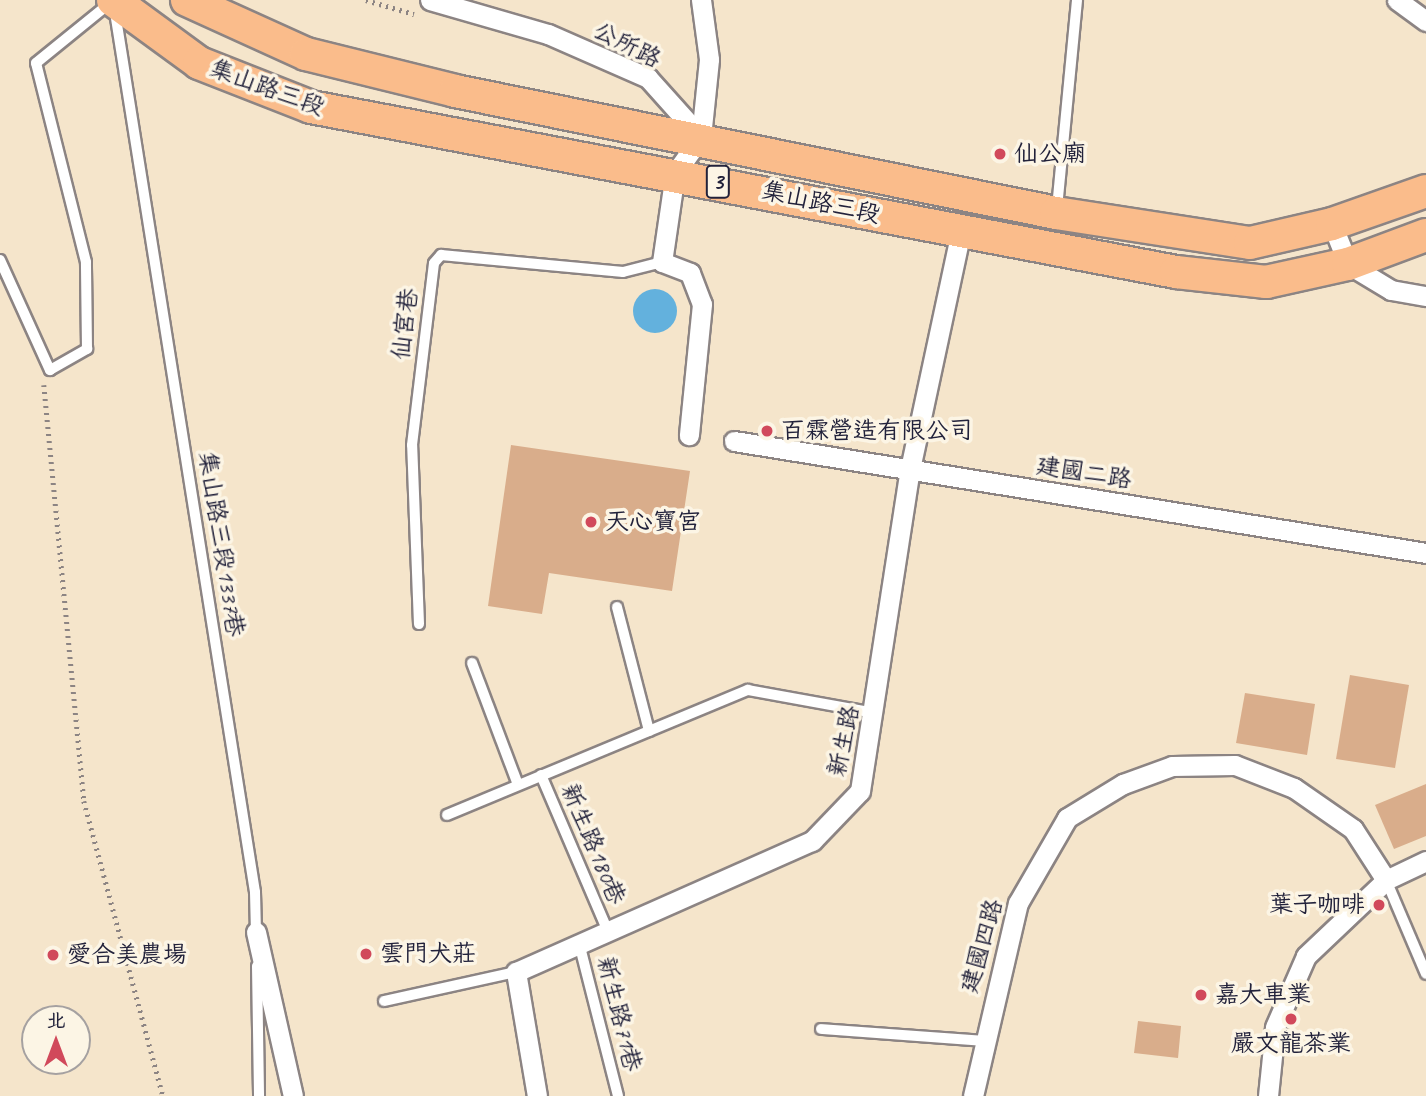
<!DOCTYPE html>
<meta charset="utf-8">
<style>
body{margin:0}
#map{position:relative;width:1426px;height:1096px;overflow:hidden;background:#f5e5cb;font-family:Caveat,"LXGW WenKai TC",sans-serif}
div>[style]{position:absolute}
.water>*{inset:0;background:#63b1dd}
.round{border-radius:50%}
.building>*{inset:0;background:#d9ad8b}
.path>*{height:4.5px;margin-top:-2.25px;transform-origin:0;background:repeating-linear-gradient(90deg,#8c8483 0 2px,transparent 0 7px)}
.roads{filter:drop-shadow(2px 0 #8c8483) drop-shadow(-2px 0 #8c8483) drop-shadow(0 2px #8c8483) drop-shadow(0 -2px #8c8483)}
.service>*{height:10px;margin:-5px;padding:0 5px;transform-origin:5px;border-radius:5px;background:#fff}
.minor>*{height:19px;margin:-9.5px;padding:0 9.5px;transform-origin:9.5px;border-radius:9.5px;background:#fff}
.primary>*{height:32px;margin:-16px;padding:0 16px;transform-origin:16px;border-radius:16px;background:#fabc8b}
.dots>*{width:19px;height:19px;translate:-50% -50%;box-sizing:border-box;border:4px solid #fcf5e5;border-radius:50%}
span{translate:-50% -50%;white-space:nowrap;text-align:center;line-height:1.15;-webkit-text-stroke:7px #fcf5e5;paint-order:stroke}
.shield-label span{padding:2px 5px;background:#fcf5e5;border:2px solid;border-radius:5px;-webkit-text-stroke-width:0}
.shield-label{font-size:23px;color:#22223b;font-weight:700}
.street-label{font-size:24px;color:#22223b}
.poi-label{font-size:24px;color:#22223b}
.left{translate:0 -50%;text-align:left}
.right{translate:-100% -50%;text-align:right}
.north{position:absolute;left:21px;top:1005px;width:70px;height:70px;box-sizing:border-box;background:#fcf5e5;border:2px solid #a5a1a1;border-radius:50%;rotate:0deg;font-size:19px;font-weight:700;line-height:28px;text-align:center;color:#22223b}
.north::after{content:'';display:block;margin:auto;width:24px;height:32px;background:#d1495b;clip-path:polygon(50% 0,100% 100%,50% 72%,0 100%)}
</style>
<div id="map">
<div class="water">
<i class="round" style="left:633px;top:289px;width:44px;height:44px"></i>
</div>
<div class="building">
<i style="clip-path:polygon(511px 445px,690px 471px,672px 591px,549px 573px,542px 614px,488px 606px)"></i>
<i style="clip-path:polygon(1350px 675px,1409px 685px,1395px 768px,1336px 759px)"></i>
<i style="clip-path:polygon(1245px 693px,1315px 704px,1307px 755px,1236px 743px)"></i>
<i style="clip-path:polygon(1426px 784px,1426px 836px,1394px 849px,1375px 805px)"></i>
<i style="clip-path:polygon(1138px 1021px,1181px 1026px,1178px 1058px,1134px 1053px)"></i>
</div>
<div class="path">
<i style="left:366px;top:0;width:50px;rotate:16.3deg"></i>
<i style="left:44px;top:385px;width:418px;rotate:84.5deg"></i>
<i style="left:84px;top:801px;width:305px;rotate:75deg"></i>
</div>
<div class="roads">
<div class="service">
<i style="left:115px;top:12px;width:891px;rotate:80.96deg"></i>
<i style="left:255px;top:892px;width:42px;rotate:88.6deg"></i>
<i style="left:1057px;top:208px;width:209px;rotate:-84.5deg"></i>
<i style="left:0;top:260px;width:121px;rotate:65.6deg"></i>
<i style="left:50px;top:370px;width:43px;rotate:-29.6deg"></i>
<i style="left:87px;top:349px;width:87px;rotate:-90.7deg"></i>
<i style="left:86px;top:262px;width:205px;rotate:-104.1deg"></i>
<i style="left:36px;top:63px;width:95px;rotate:-39deg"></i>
<i style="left:617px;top:607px;width:128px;rotate:75.5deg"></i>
<i style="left:419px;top:624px;width:179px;rotate:-92.2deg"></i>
<i style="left:412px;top:445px;width:183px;rotate:-83.1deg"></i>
<i style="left:434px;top:263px;width:11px;rotate:-49deg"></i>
<i style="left:441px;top:255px;width:183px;rotate:5.3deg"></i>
<i style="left:623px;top:272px;width:40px;rotate:-14.4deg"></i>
<i style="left:472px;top:663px;width:130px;rotate:69.3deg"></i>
<i style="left:541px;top:775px;width:168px;rotate:66.8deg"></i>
<i style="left:447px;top:815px;width:326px;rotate:-22.6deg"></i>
<i style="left:748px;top:690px;width:128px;rotate:10.3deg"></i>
<i style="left:1386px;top:880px;width:102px;rotate:66.9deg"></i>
<i style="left:579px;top:943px;width:158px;rotate:75.7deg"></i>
<i style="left:257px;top:966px;width:130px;rotate:89.1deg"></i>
<i style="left:384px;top:1001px;width:135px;rotate:-12.4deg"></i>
<i style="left:821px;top:1029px;width:163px;rotate:4.2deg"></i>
</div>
<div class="minor">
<i style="left:430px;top:0;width:123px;rotate:16.1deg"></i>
<i style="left:548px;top:34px;width:109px;rotate:23.7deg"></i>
<i style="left:648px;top:78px;width:79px;rotate:48.1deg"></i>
<i style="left:701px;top:137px;width:44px;rotate:125.8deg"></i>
<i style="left:675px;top:173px;width:90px;rotate:98.3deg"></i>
<i style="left:662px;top:262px;width:30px;rotate:21deg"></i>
<i style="left:690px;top:273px;width:33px;rotate:69deg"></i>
<i style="left:702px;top:304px;width:132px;rotate:95.7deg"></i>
<i style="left:1397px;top:0;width:36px;rotate:36deg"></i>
<i style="left:701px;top:137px;width:78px;rotate:-84.1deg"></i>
<i style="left:709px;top:59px;width:60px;rotate:-97.7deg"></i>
<i style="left:1332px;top:224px;width:43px;rotate:68.2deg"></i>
<i style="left:1348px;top:264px;width:50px;rotate:31.2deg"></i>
<i style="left:1391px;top:290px;width:36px;rotate:10deg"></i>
<i style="left:734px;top:441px;width:701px;rotate:9.19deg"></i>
<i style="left:256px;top:932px;width:168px;rotate:77.3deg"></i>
<i style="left:537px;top:1096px;width:126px;rotate:-99.6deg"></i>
<i style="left:516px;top:972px;width:324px;rotate:-23.9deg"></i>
<i style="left:812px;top:841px;width:69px;rotate:-46.2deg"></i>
<i style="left:860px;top:791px;width:326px;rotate:-81.2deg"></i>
<i style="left:910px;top:469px;width:242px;rotate:-77.9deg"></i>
<i style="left:973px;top:1096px;width:198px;rotate:-76.9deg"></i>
<i style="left:1018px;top:903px;width:98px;rotate:-60deg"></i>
<i style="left:1067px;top:818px;width:66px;rotate:-31.3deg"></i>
<i style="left:1123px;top:784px;width:52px;rotate:-20.2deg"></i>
<i style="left:1172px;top:766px;width:63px;rotate:-0.9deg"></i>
<i style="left:1235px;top:765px;width:63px;rotate:21.3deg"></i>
<i style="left:1294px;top:788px;width:72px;rotate:34.8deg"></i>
<i style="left:1353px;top:829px;width:61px;rotate:57.1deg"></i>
<i style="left:1268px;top:1096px;width:69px;rotate:-84.2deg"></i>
<i style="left:1275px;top:1027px;width:77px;rotate:-66.4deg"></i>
<i style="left:1306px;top:956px;width:110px;rotate:-43.5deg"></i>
<i style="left:1386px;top:880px;width:44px;rotate:-25.4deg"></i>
</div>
<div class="primary">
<i style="left:113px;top:0;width:107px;rotate:36.2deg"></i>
<i style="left:199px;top:63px;width:120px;rotate:21.4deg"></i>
<i style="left:311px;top:107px;width:881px;rotate:10.8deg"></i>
<i style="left:1176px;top:272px;width:91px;rotate:6.3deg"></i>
<i style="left:1266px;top:282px;width:84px;rotate:-12.4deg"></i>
<i style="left:1348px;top:264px;width:83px;rotate:-20.4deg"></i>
<i style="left:187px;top:0;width:131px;rotate:24.4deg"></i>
<i style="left:306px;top:54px;width:154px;rotate:13.9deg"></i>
<i style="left:455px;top:91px;width:613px;rotate:11.47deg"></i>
<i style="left:1056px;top:213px;width:196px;rotate:8.8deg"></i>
<i style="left:1250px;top:243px;width:84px;rotate:-13deg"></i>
<i style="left:1332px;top:224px;width:100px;rotate:-19.3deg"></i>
</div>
</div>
<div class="dots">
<i style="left:1000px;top:154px;background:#d1495b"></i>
<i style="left:767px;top:431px;background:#d1495b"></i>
<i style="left:591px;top:522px;background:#d1495b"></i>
<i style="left:1379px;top:905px;background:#d1495b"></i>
<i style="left:366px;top:954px;background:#d1495b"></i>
<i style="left:53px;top:955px;background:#d1495b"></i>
<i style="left:1201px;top:995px;background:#d1495b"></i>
<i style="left:1291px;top:1019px;background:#d1495b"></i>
</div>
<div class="shield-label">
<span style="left:718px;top:182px">3</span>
</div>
<div class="street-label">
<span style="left:627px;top:45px;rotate:27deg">公所路</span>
<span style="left:267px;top:88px;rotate:20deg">集山路三段</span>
<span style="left:821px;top:203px;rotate:12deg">集山路三段</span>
<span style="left:405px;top:324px;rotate:-83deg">仙宮巷</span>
<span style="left:1084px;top:473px;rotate:9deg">建國二路</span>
<span style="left:221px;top:544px;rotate:81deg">集山路三段1337巷</span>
<span style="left:844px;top:741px;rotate:-78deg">新生路</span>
<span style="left:593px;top:844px;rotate:67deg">新生路180巷</span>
<span style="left:982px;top:946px;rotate:-74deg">建國四路</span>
<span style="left:619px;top:1014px;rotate:76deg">新生路71巷</span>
</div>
<div class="poi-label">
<span class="left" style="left:1014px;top:154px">仙公廟</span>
<span class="left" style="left:781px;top:431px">百霖營造有限公司</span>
<span class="left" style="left:605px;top:522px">天心寶宮</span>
<span class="right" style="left:1365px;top:905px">葉子咖啡</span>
<span class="left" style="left:380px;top:954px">雲門犬莊</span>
<span class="left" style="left:67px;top:955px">愛合美農場</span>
<span class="left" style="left:1215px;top:995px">嘉大車業</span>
<span style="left:1291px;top:1044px">嚴文龍茶業</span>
</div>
<div class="north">北</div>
</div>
